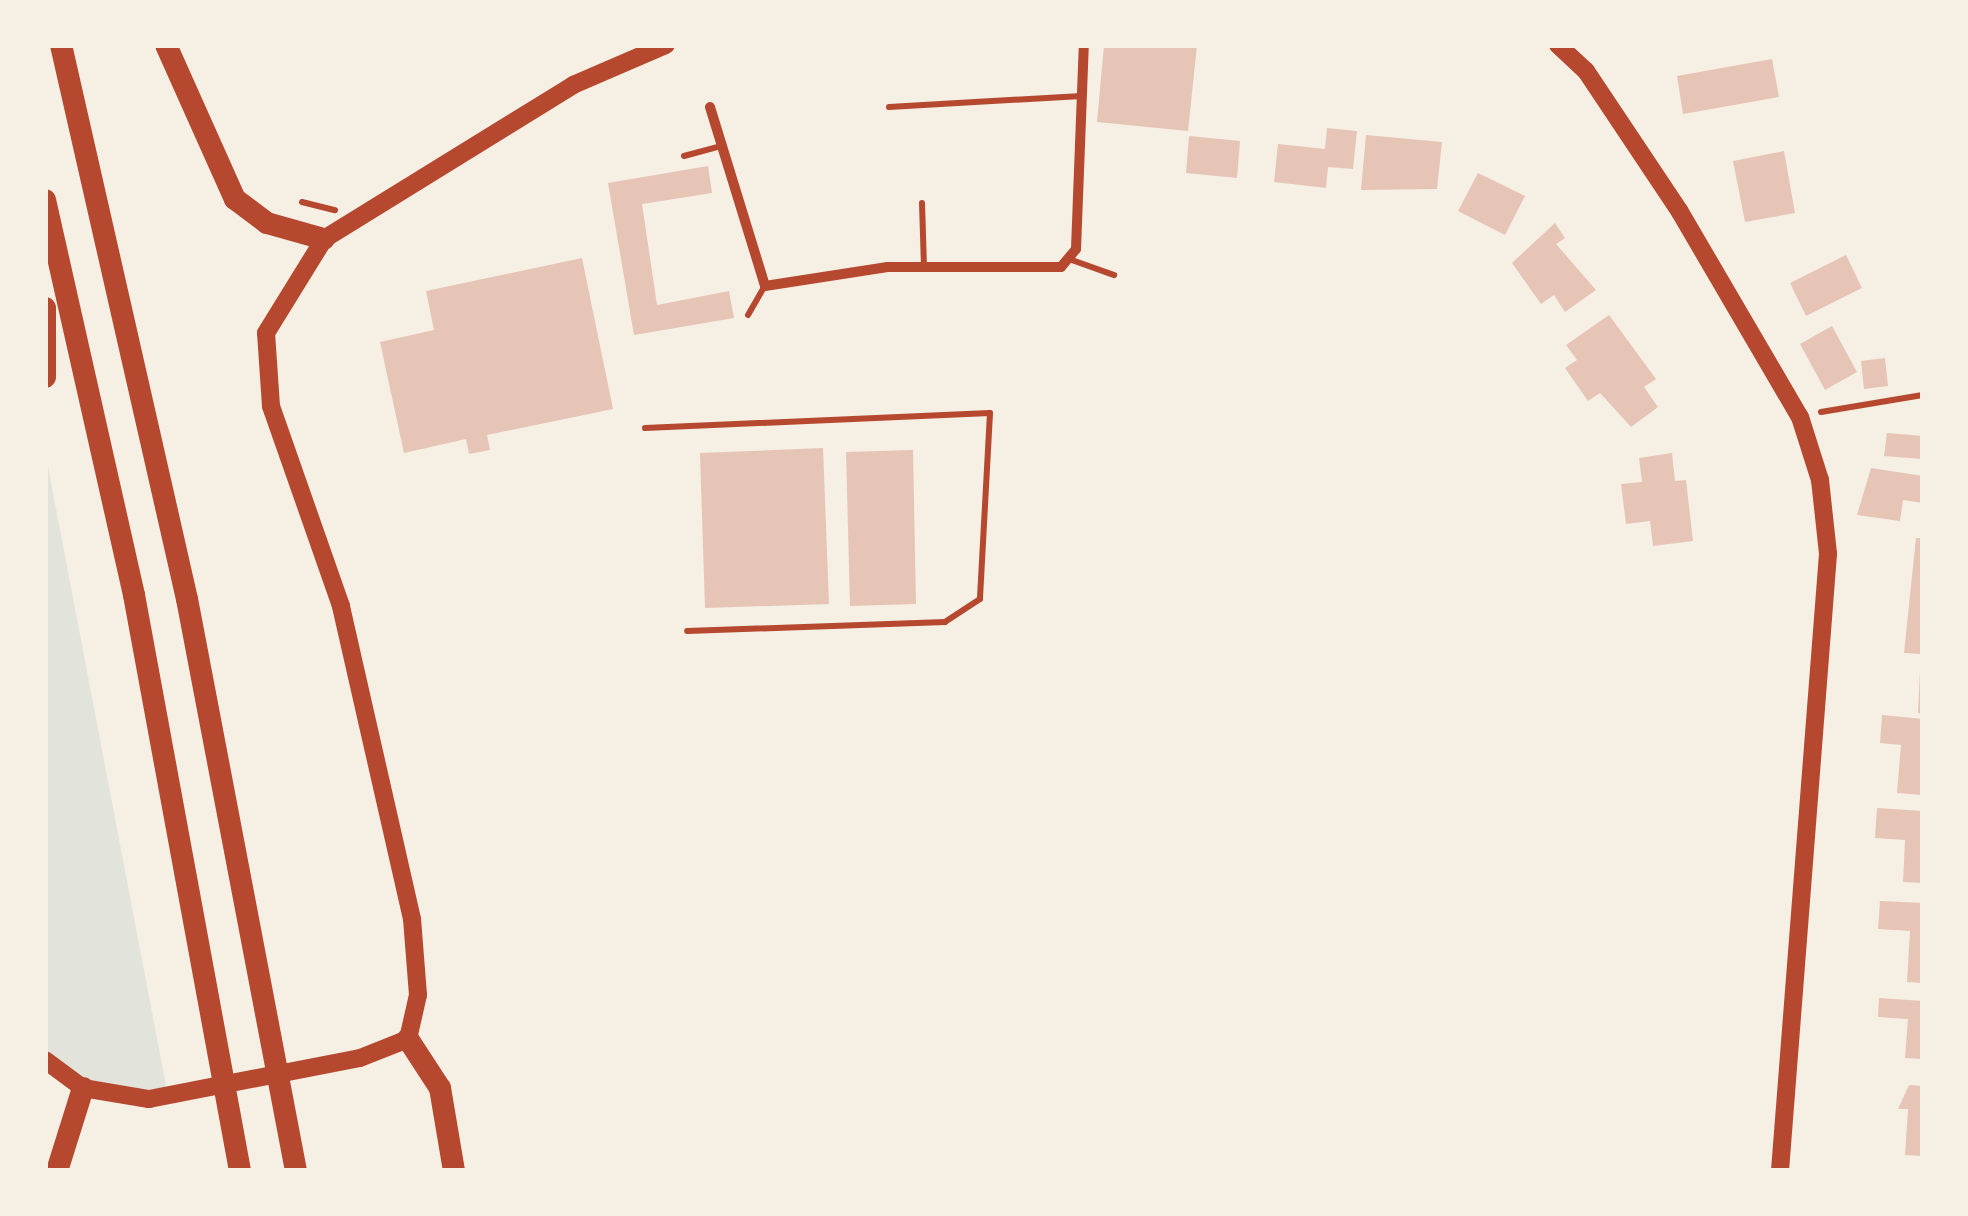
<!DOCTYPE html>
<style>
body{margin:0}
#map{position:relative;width:1968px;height:1216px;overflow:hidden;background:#f6efe4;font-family:"Crimson Pro",serif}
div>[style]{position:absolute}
.green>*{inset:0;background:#e2e4dc}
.building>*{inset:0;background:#e6c5b7}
.path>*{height:6px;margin:-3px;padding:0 3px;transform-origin:3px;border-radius:3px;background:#b5482f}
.service>*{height:6px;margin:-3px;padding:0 3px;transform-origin:3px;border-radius:3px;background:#b5482f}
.minor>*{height:10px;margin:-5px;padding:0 5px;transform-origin:5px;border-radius:5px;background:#b5482f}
.tertiary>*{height:18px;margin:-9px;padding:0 9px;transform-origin:9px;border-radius:9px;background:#b5482f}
.trunk>*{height:22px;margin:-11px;padding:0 11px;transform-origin:11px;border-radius:11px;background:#b5482f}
span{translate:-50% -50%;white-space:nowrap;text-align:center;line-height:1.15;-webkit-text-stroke:8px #f6efe4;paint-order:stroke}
.frame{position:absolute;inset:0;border:48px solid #f6efe4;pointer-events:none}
</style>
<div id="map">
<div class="green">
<i style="clip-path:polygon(45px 451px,168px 1096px,113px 1097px,45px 1060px)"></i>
</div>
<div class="building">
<i style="clip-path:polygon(1104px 45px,1197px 45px,1188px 131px,1097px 122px)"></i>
<i style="clip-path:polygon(1772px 59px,1779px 97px,1683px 114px,1677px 76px)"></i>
<i style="clip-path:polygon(1327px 128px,1357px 131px,1353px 169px,1328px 167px,1326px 188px,1274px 182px,1278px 144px,1325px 149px)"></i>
<i style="clip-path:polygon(1366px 135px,1442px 142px,1437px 189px,1361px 190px)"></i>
<i style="clip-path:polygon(1189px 136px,1240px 141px,1237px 178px,1186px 173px)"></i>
<i style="clip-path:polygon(1784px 151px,1795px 213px,1745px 222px,1733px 161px)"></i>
<i style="clip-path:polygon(708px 166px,712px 193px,642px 204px,657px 305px,729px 291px,734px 318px,634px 335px,608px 183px)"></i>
<i style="clip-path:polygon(1478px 173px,1525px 196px,1505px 235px,1458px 211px)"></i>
<i style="clip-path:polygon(1555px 223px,1565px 238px,1556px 244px,1596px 290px,1565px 312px,1554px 295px,1541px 304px,1512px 263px)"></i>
<i style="clip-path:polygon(1846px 255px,1862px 288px,1806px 316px,1790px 283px)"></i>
<i style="clip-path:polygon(582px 258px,613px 409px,487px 435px,490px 450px,469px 454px,466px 439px,404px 453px,380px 342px,434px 330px,426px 291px)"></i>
<i style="clip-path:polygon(1609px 315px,1656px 379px,1644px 387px,1658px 407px,1631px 427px,1600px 393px,1588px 401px,1565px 368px,1577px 360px,1566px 345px)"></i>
<i style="clip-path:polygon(1832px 326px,1857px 372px,1825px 390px,1800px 344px)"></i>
<i style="clip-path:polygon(1885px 358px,1888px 386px,1864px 389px,1861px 361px)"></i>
<i style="clip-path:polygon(1887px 433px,1923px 436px,1923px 459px,1884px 456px)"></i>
<i style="clip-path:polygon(823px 448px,829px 604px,705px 608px,700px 453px)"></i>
<i style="clip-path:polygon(913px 450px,916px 604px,850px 606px,846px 452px)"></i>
<i style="clip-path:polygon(1672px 453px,1675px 481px,1686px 480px,1693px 541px,1653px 546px,1650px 521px,1626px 524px,1621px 484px,1642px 482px,1639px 458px)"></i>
<i style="clip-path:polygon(1871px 468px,1923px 476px,1923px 503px,1903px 500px,1900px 521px,1857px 515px)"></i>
<i style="clip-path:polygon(1916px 538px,1923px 538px,1923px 654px,1904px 653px)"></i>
<i style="clip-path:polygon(1920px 671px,1923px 671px,1923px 714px,1918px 713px)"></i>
<i style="clip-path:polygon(1882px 715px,1923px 719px,1923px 795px,1897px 793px,1901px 745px,1880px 743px)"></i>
<i style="clip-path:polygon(1877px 808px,1923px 811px,1923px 883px,1903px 882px,1905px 840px,1875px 838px)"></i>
<i style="clip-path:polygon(1880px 901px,1923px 903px,1923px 983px,1907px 982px,1910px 931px,1878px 929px)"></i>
<i style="clip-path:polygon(1879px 998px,1923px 1001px,1923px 1059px,1905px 1058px,1908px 1019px,1878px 1017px)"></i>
<i style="clip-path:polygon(1909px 1085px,1923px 1086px,1923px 1156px,1905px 1155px,1908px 1109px,1898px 1109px)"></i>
</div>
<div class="path">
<i style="left:302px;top:202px;width:34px;rotate:14deg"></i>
<i style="left:1821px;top:412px;width:103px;rotate:-9.5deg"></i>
</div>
<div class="service">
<i style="left:889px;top:107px;width:193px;rotate:-3.3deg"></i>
<i style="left:684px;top:156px;width:38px;rotate:-15deg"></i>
<i style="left:922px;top:203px;width:62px;rotate:88.2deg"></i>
<i style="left:1069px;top:259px;width:48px;rotate:19.6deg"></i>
<i style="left:748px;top:315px;width:34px;rotate:-60deg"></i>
<i style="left:645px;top:428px;width:345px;rotate:-2.5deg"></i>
<i style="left:990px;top:413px;width:186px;rotate:93.1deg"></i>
<i style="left:980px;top:599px;width:42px;rotate:146.7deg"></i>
<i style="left:945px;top:622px;width:258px;rotate:178deg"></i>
</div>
<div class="minor">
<i style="left:710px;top:107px;width:187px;rotate:72.9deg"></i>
<i style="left:765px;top:286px;width:124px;rotate:-8.8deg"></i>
<i style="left:888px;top:267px;width:173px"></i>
<i style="left:1061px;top:267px;width:23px;rotate:-50deg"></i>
<i style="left:1076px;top:249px;width:204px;rotate:-87.8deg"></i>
</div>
<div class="tertiary">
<i style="left:1558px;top:45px;width:38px;rotate:43deg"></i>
<i style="left:1586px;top:71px;width:169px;rotate:56.3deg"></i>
<i style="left:1680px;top:212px;width:238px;rotate:59.7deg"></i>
<i style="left:1800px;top:417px;width:66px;rotate:72.4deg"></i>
<i style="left:1820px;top:480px;width:74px;rotate:83.8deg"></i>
<i style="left:1828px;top:554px;width:619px;rotate:94.45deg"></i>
<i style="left:45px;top:1060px;width:47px;rotate:36.4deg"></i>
<i style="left:83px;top:1088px;width:67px;rotate:9.5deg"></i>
<i style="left:149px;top:1099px;width:215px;rotate:-11deg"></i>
<i style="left:360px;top:1058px;width:52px;rotate:-21.6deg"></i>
<i style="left:408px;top:1039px;width:45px;rotate:-77.2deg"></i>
<i style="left:418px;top:995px;width:76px;rotate:-94.5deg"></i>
<i style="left:412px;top:919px;width:321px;rotate:-102.8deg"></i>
<i style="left:341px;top:606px;width:212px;rotate:-109.3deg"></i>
<i style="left:271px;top:406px;width:73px;rotate:-93.9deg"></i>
<i style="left:266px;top:333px;width:110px;rotate:-58.3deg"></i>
<i style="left:324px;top:239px;width:293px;rotate:-31.7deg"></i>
<i style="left:573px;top:85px;width:101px;rotate:-23.3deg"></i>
</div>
<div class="trunk">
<i style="left:61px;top:45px;width:568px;rotate:77.19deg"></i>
<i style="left:187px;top:599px;width:582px;rotate:79.21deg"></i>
<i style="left:166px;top:45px;width:169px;rotate:65.9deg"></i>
<i style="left:235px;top:199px;width:40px;rotate:37deg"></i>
<i style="left:267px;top:223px;width:59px;rotate:15.7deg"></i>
<i style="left:45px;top:200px;width:405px;rotate:77.3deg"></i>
<i style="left:134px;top:595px;width:586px;rotate:79.57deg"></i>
<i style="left:45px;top:308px;width:69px;rotate:90deg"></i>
<i style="left:408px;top:1039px;width:59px;rotate:56.9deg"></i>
<i style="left:440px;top:1088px;width:84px;rotate:80.4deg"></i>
<i style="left:57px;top:1171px;width:87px;rotate:-72.6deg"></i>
</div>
<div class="frame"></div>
</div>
